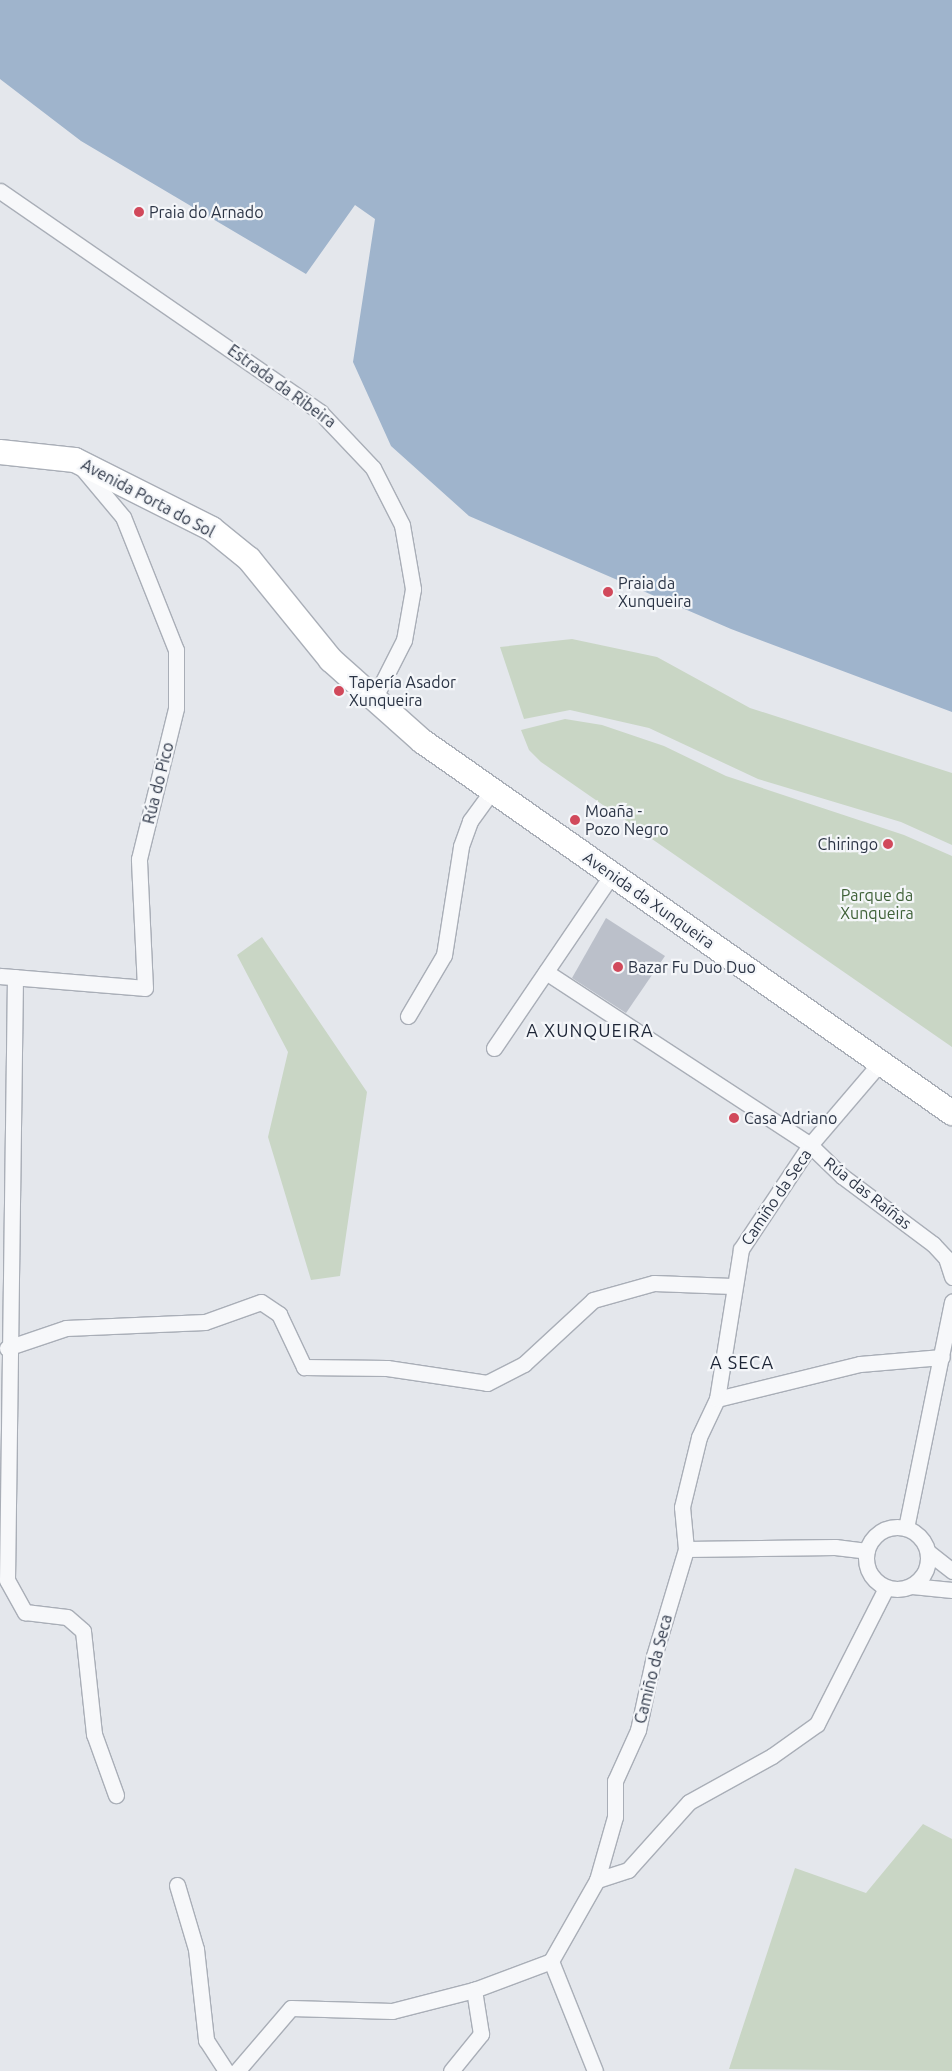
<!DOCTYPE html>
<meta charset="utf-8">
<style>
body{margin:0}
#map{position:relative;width:952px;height:2071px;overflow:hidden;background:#e4e7ec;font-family:Ubuntu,sans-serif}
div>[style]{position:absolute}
.green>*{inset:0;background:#c9d6c5}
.water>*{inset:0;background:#9fb4cc}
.building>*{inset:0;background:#bbc0ca}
.roads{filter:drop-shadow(1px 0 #a9aeb7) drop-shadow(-1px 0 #a9aeb7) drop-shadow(0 1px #a9aeb7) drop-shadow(0 -1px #a9aeb7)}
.minor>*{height:15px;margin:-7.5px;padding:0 7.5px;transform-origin:7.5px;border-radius:7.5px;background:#f7f8fa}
.minor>.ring{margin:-7.5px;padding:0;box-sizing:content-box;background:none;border:15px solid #f7f8fa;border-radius:50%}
.primary>*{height:24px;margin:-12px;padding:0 12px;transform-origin:12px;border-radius:12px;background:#fff}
.dots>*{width:14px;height:14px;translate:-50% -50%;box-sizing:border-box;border:2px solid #f4f6f9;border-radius:50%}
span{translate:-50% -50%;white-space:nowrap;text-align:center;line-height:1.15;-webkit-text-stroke:4.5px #f4f6f9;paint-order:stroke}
.poi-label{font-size:16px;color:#2b3445}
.left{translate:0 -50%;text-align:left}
.right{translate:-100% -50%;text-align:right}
.street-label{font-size:16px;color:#2b3445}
.park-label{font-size:16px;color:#3f6138}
.neighbourhood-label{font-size:18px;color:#1d2536;letter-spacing:1px}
</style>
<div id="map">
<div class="green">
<i style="clip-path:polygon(572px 639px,657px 657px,750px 708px,952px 773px,952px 845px,901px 822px,758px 779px,649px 728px,570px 710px,524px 719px,500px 647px)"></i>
<i style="clip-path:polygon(565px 719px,602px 725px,664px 746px,726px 776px,904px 835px,952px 856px,952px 1047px,541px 762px,529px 750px,521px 730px)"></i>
<i style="clip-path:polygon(262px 937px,367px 1092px,340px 1276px,311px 1280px,268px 1137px,288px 1052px,237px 955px)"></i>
<i style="clip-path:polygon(923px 1824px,952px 1839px,952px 2071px,729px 2069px,795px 1868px,866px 1893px)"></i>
</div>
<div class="water">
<i style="clip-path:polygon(0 0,952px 0,952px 712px,731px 629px,469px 516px,391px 446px,353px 362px,375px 219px,355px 205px,306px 274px,81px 141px,0 79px)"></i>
</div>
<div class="building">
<i style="clip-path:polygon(606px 918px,665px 956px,626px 1013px,572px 978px)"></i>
</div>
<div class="roads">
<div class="minor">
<i style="left:0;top:191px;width:389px;rotate:34.6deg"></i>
<i style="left:320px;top:412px;width:77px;rotate:46.6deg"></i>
<i style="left:373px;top:468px;width:64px;rotate:63deg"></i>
<i style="left:402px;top:525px;width:65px;rotate:80.2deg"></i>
<i style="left:413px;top:589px;width:52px;rotate:100deg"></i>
<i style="left:404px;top:640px;width:68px;rotate:116.9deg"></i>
<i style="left:546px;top:972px;width:316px;rotate:33.2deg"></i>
<i style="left:810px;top:1145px;width:45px;rotate:44.1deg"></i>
<i style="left:842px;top:1176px;width:114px;rotate:36.8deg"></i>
<i style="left:933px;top:1244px;width:19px;rotate:47deg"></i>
<i style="left:946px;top:1258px;width:20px;rotate:72deg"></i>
<i style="left:0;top:976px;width:145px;rotate:4.7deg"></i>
<i style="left:145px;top:988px;width:129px;rotate:-92.7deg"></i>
<i style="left:139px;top:859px;width:155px;rotate:-76.2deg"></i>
<i style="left:176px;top:708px;width:58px;rotate:-90deg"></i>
<i style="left:176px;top:650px;width:143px;rotate:-111.7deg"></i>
<i style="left:123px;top:517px;width:64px;rotate:-129.9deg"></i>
<i style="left:15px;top:977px;width:603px;rotate:90.76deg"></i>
<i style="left:7px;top:1580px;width:37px;rotate:61deg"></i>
<i style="left:25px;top:1612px;width:42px;rotate:6.8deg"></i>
<i style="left:67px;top:1617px;width:21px;rotate:41deg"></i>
<i style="left:83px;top:1631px;width:104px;rotate:83.9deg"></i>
<i style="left:94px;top:1734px;width:65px;rotate:70.2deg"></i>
<i style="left:408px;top:1016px;width:71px;rotate:-59.5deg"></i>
<i style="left:444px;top:955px;width:110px;rotate:-81.1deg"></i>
<i style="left:461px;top:846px;width:27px;rotate:-70deg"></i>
<i style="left:470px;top:821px;width:36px;rotate:-54deg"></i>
<i style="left:494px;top:1048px;width:212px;rotate:-55.8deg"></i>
<i style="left:7px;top:1348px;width:62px;rotate:-18.7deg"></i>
<i style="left:66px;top:1328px;width:139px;rotate:-2.5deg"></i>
<i style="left:205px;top:1322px;width:59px;rotate:-19.7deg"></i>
<i style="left:261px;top:1302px;width:22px;rotate:34deg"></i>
<i style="left:279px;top:1314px;width:59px;rotate:64.7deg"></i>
<i style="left:304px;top:1367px;width:83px;rotate:0.7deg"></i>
<i style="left:387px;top:1368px;width:101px;rotate:8.5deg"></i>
<i style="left:487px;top:1383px;width:42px;rotate:-27.2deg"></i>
<i style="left:524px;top:1364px;width:94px;rotate:-42.8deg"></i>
<i style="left:593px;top:1300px;width:63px;rotate:-15.6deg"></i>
<i style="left:654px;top:1283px;width:78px;rotate:2.2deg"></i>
<i style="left:717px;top:1399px;width:147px;rotate:-13.8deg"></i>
<i style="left:860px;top:1364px;width:82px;rotate:-4.9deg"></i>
<i class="ring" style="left:866px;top:1527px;width:47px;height:47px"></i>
<i style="left:906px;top:1528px;width:231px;rotate:-78.5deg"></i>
<i style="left:686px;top:1549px;width:149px;rotate:-0.8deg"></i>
<i style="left:835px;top:1547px;width:32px;rotate:7deg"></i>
<i style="left:928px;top:1552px;width:31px;rotate:38deg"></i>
<i style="left:912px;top:1586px;width:40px;rotate:5.7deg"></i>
<i style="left:597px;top:1880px;width:33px;rotate:-18deg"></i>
<i style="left:628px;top:1870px;width:91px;rotate:-48.1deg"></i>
<i style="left:689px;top:1802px;width:95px;rotate:-29deg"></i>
<i style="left:772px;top:1756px;width:55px;rotate:-35.4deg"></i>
<i style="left:817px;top:1724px;width:153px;rotate:-63.1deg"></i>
<i style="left:177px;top:1885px;width:67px;rotate:73.5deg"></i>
<i style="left:196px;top:1949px;width:92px;rotate:83.7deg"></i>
<i style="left:206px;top:2040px;width:37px;rotate:57deg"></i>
<i style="left:551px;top:1961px;width:118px;rotate:68.2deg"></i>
<i style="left:237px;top:2071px;width:83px;rotate:-49.4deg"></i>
<i style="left:291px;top:2008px;width:101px;rotate:1.7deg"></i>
<i style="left:392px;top:2011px;width:85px;rotate:-14.4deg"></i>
<i style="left:474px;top:1990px;width:82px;rotate:-20.6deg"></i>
<i style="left:551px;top:1961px;width:93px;rotate:-60.4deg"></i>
<i style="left:597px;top:1880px;width:66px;rotate:-74.1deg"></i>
<i style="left:615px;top:1817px;width:36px;rotate:-90deg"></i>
<i style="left:615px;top:1781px;width:56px;rotate:-65.7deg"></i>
<i style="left:638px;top:1730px;width:76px;rotate:-77.8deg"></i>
<i style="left:654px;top:1656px;width:112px;rotate:-73.3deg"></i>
<i style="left:686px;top:1549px;width:42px;rotate:-95.4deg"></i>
<i style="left:682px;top:1507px;width:72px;rotate:-76.3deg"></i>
<i style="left:699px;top:1437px;width:42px;rotate:-64.7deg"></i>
<i style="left:717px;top:1399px;width:152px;rotate:-80.9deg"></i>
<i style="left:741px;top:1249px;width:125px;rotate:-56.4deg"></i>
<i style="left:810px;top:1145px;width:108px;rotate:-49.5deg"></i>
<i style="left:451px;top:2071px;width:48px;rotate:-51deg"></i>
<i style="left:481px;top:2034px;width:45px;rotate:-99deg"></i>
</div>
<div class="primary">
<i style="left:0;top:452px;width:75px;rotate:6.1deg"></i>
<i style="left:75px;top:460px;width:153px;rotate:26.7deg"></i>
<i style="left:212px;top:529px;width:48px;rotate:39deg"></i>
<i style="left:249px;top:559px;width:130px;rotate:50.9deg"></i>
<i style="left:331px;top:660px;width:122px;rotate:41.7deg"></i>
<i style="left:422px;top:741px;width:648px;rotate:35.06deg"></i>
</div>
</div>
<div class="dots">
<i style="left:139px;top:212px;background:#d1495b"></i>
<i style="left:608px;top:592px;background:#d1495b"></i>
<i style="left:339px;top:691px;background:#d1495b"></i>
<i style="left:575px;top:820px;background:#d1495b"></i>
<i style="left:888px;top:844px;background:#d1495b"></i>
<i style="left:618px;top:967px;background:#d1495b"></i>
<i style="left:734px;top:1118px;background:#d1495b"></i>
</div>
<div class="poi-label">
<span class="left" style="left:149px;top:212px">Praia do Arnado</span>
<span class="left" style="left:618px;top:592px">Praia da<br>Xunqueira</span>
<span class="left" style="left:349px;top:691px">Tapería Asador<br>Xunqueira</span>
<span class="left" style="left:585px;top:820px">Moaña -<br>Pozo Negro</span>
<span class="right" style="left:878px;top:844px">Chiringo</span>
<span class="left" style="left:628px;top:967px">Bazar Fu Duo Duo</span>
<span class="left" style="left:744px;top:1118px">Casa Adriano</span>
</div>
<div class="street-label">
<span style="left:282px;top:386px;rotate:36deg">Estrada da Ribeira</span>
<span style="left:148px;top:498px;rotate:28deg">Avenida Porta do Sol</span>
<span style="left:158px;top:783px;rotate:-76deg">Rúa do Pico</span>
<span style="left:649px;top:900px;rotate:35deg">Avenida da Xunqueira</span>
<span style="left:868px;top:1193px;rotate:38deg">Rúa das Raíñas</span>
<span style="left:776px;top:1197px;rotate:-56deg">Camiño da Seca</span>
<span style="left:653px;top:1669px;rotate:-76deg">Camiño da Seca</span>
</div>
<div class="park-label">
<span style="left:877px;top:904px">Parque da<br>Xunqueira</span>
</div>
<div class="neighbourhood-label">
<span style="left:590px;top:1030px">A XUNQUEIRA</span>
<span style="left:742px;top:1362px">A SECA</span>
</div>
</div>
